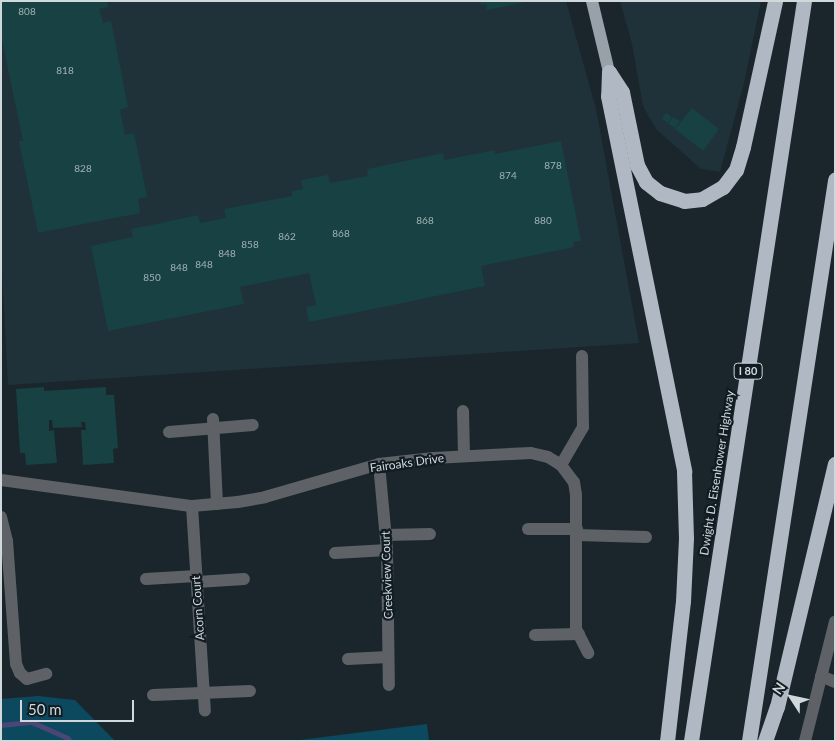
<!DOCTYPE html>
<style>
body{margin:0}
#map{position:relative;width:836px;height:742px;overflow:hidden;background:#1a262b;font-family:Lato,sans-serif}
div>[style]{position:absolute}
.built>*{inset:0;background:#1f323a}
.green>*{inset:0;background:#0c495e}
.stream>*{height:4.5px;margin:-2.25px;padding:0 2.25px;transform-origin:2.25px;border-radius:2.25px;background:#4a4776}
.building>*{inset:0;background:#174142}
.minor>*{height:12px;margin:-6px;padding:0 6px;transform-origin:6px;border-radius:6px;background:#5e6267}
.major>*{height:12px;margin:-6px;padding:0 6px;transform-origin:6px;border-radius:6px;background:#98a0aa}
.highway>*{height:15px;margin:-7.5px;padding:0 7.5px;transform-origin:7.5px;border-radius:7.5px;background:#b0b8c4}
span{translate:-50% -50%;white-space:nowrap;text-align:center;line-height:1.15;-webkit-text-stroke:4.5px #101c21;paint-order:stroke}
.number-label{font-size:10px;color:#a2b2b6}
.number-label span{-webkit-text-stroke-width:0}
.shield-label span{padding:1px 4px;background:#101c21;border:1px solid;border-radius:4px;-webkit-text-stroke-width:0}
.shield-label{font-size:11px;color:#d1d8dc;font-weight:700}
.street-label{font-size:12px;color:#d1d8dc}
.frame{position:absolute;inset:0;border:2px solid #d1d8dc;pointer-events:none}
.north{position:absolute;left:766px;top:672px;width:50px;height:50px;-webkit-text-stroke:4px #101c21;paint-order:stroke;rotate:305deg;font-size:14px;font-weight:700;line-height:20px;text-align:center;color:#d1d8dc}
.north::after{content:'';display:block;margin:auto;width:18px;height:22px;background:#d1d8dc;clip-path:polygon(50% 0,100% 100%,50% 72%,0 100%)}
.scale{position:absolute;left:20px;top:700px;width:114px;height:22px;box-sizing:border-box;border:2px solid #d1d8dc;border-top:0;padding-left:6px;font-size:15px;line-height:18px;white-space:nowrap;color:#d1d8dc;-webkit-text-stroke:4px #101c21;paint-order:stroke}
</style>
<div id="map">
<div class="built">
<i style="clip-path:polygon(1px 1px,566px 1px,596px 109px,639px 343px,8px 385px,1px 250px)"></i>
<i style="clip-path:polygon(620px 1px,761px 1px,744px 83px,720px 172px,701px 169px,656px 129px,643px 106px,632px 44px)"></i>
</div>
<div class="green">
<i style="clip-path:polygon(38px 696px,75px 700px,115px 741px,1px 741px,1px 699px)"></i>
<i style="clip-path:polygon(427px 724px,429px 741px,292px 741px)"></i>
</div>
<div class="stream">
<i style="left:1px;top:725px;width:31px;rotate:-6deg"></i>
<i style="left:32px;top:722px;width:39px;rotate:24deg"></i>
<i style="left:68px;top:738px;width:4px;rotate:56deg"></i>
</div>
<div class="building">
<i style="clip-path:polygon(1px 1px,107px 1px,108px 7px,99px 9px,103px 23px,111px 21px,128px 107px,120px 110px,125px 135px,134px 133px,147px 197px,138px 199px,140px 213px,38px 233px,19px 141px,23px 141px,1px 35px)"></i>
<i style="clip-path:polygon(480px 1px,526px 1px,526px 2px,487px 10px,486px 4px,481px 5px)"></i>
<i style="clip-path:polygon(692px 108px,719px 129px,703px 151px,675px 129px)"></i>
<i style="clip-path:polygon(666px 113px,672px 117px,668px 123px,662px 119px)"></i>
<i style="clip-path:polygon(673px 117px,680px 121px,675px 128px,668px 124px)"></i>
<i style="clip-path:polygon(561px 141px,581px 241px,573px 242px,574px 247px,481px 266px,485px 286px,309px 322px,306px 307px,316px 305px,309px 273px,240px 287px,244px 304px,108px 331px,91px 246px,133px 237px,131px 229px,161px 223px,198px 215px,200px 223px,226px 218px,224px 209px,292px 196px,292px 191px,303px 189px,301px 180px,328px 175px,330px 183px,368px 176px,367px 169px,443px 153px,444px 160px,495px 150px,495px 154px)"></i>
<i style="clip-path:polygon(44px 387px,44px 391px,106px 387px,106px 395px,114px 395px,118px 448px,113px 449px,114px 463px,83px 465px,81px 430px,86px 430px,85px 422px,81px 422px,82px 427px,53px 428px,52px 420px,49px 420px,49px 431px,54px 430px,57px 463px,26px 465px,25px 453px,20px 453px,16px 389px)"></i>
</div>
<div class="minor">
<i style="left:463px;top:411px;width:45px;rotate:88.7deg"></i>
<i style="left:213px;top:419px;width:85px;rotate:87.3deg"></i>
<i style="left:169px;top:432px;width:84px;rotate:-4.8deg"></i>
<i style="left:379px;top:464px;width:86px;rotate:84.7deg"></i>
<i style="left:387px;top:550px;width:135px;rotate:89.2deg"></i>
<i style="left:561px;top:465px;width:44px;rotate:-59.9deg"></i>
<i style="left:583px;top:427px;width:71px;rotate:-90.8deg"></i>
<i style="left:1px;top:480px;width:193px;rotate:7.8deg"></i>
<i style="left:192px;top:506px;width:46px;rotate:-5deg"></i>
<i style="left:238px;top:502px;width:27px;rotate:-10deg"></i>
<i style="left:265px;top:497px;width:119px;rotate:-16.1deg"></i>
<i style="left:379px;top:464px;width:55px;rotate:-6.2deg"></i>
<i style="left:434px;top:458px;width:97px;rotate:-3deg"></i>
<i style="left:531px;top:453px;width:17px;rotate:13deg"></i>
<i style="left:548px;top:457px;width:15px;rotate:32deg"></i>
<i style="left:561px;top:465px;width:21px;rotate:53deg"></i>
<i style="left:574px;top:482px;width:13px;rotate:81deg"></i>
<i style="left:576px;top:495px;width:134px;rotate:90deg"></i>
<i style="left:576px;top:629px;width:27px;rotate:63deg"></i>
<i style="left:192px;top:506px;width:205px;rotate:86.4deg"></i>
<i style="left:1px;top:517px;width:25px;rotate:76deg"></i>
<i style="left:7px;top:541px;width:123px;rotate:85.8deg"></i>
<i style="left:16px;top:664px;width:10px;rotate:66deg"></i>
<i style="left:20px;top:673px;width:9px;rotate:41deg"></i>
<i style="left:27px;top:679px;width:20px;rotate:-15deg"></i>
<i style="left:528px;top:529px;width:49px"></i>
<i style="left:386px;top:535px;width:44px;rotate:-1.3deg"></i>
<i style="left:577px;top:535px;width:69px;rotate:1.7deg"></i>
<i style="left:335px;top:553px;width:52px;rotate:-3.3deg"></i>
<i style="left:146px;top:579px;width:50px;rotate:-3.4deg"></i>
<i style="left:197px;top:582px;width:47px;rotate:-3.7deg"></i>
<i style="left:535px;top:635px;width:44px;rotate:-1.3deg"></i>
<i style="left:348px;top:659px;width:40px;rotate:-2.9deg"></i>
<i style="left:821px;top:676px;width:15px;rotate:23deg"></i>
<i style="left:153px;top:695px;width:97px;rotate:-2.4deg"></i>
<i style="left:805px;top:741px;width:123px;rotate:-75.9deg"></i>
</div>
<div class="major">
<i style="left:592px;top:1px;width:73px;rotate:76.5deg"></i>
</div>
<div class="highway">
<i style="left:609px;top:72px;width:24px;rotate:92deg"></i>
<i style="left:608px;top:96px;width:383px;rotate:78.5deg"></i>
<i style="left:684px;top:471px;width:67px;rotate:88.3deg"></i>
<i style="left:686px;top:538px;width:63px;rotate:92.7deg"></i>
<i style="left:683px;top:601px;width:141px;rotate:96.5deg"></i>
<i style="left:609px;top:72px;width:24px;rotate:57deg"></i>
<i style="left:622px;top:92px;width:75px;rotate:78.4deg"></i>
<i style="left:637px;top:165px;width:19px;rotate:62deg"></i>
<i style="left:646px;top:182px;width:18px;rotate:38deg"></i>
<i style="left:660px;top:193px;width:25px;rotate:18deg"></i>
<i style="left:684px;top:201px;width:18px;rotate:-6deg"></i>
<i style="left:702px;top:199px;width:24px;rotate:-30deg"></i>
<i style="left:723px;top:187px;width:21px;rotate:-53deg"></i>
<i style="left:736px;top:170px;width:24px;rotate:-73deg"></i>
<i style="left:743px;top:147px;width:149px;rotate:-77.6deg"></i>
<i style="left:691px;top:741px;width:749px;rotate:-81.32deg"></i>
<i style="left:749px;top:741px;width:568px;rotate:-81.28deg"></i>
<i style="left:765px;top:741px;width:36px;rotate:-71deg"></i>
<i style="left:777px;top:707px;width:250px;rotate:-76.6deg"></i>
</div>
<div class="number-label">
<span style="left:27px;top:12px">808</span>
<span style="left:65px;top:71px">818</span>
<span style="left:553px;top:166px">878</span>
<span style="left:83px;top:169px">828</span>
<span style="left:508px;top:176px">874</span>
<span style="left:425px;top:221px">868</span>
<span style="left:543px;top:221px">880</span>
<span style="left:341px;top:234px">868</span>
<span style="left:287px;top:237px">862</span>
<span style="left:250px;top:245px">858</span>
<span style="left:227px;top:254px">848</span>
<span style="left:204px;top:265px">848</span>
<span style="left:179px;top:268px">848</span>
<span style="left:152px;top:278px">850</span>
</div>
<div class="shield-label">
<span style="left:748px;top:371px">I 80</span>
</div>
<div class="street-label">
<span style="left:407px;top:463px;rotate:-8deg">Fairoaks Drive</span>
<span style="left:717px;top:473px;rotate:-81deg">Dwight D. Eisenhower Highway</span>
<span style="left:387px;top:575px;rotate:-92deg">Creekview Court</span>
<span style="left:198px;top:608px;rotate:-94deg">Acorn Court</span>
</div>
<div class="frame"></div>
<div class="north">N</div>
<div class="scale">50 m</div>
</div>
